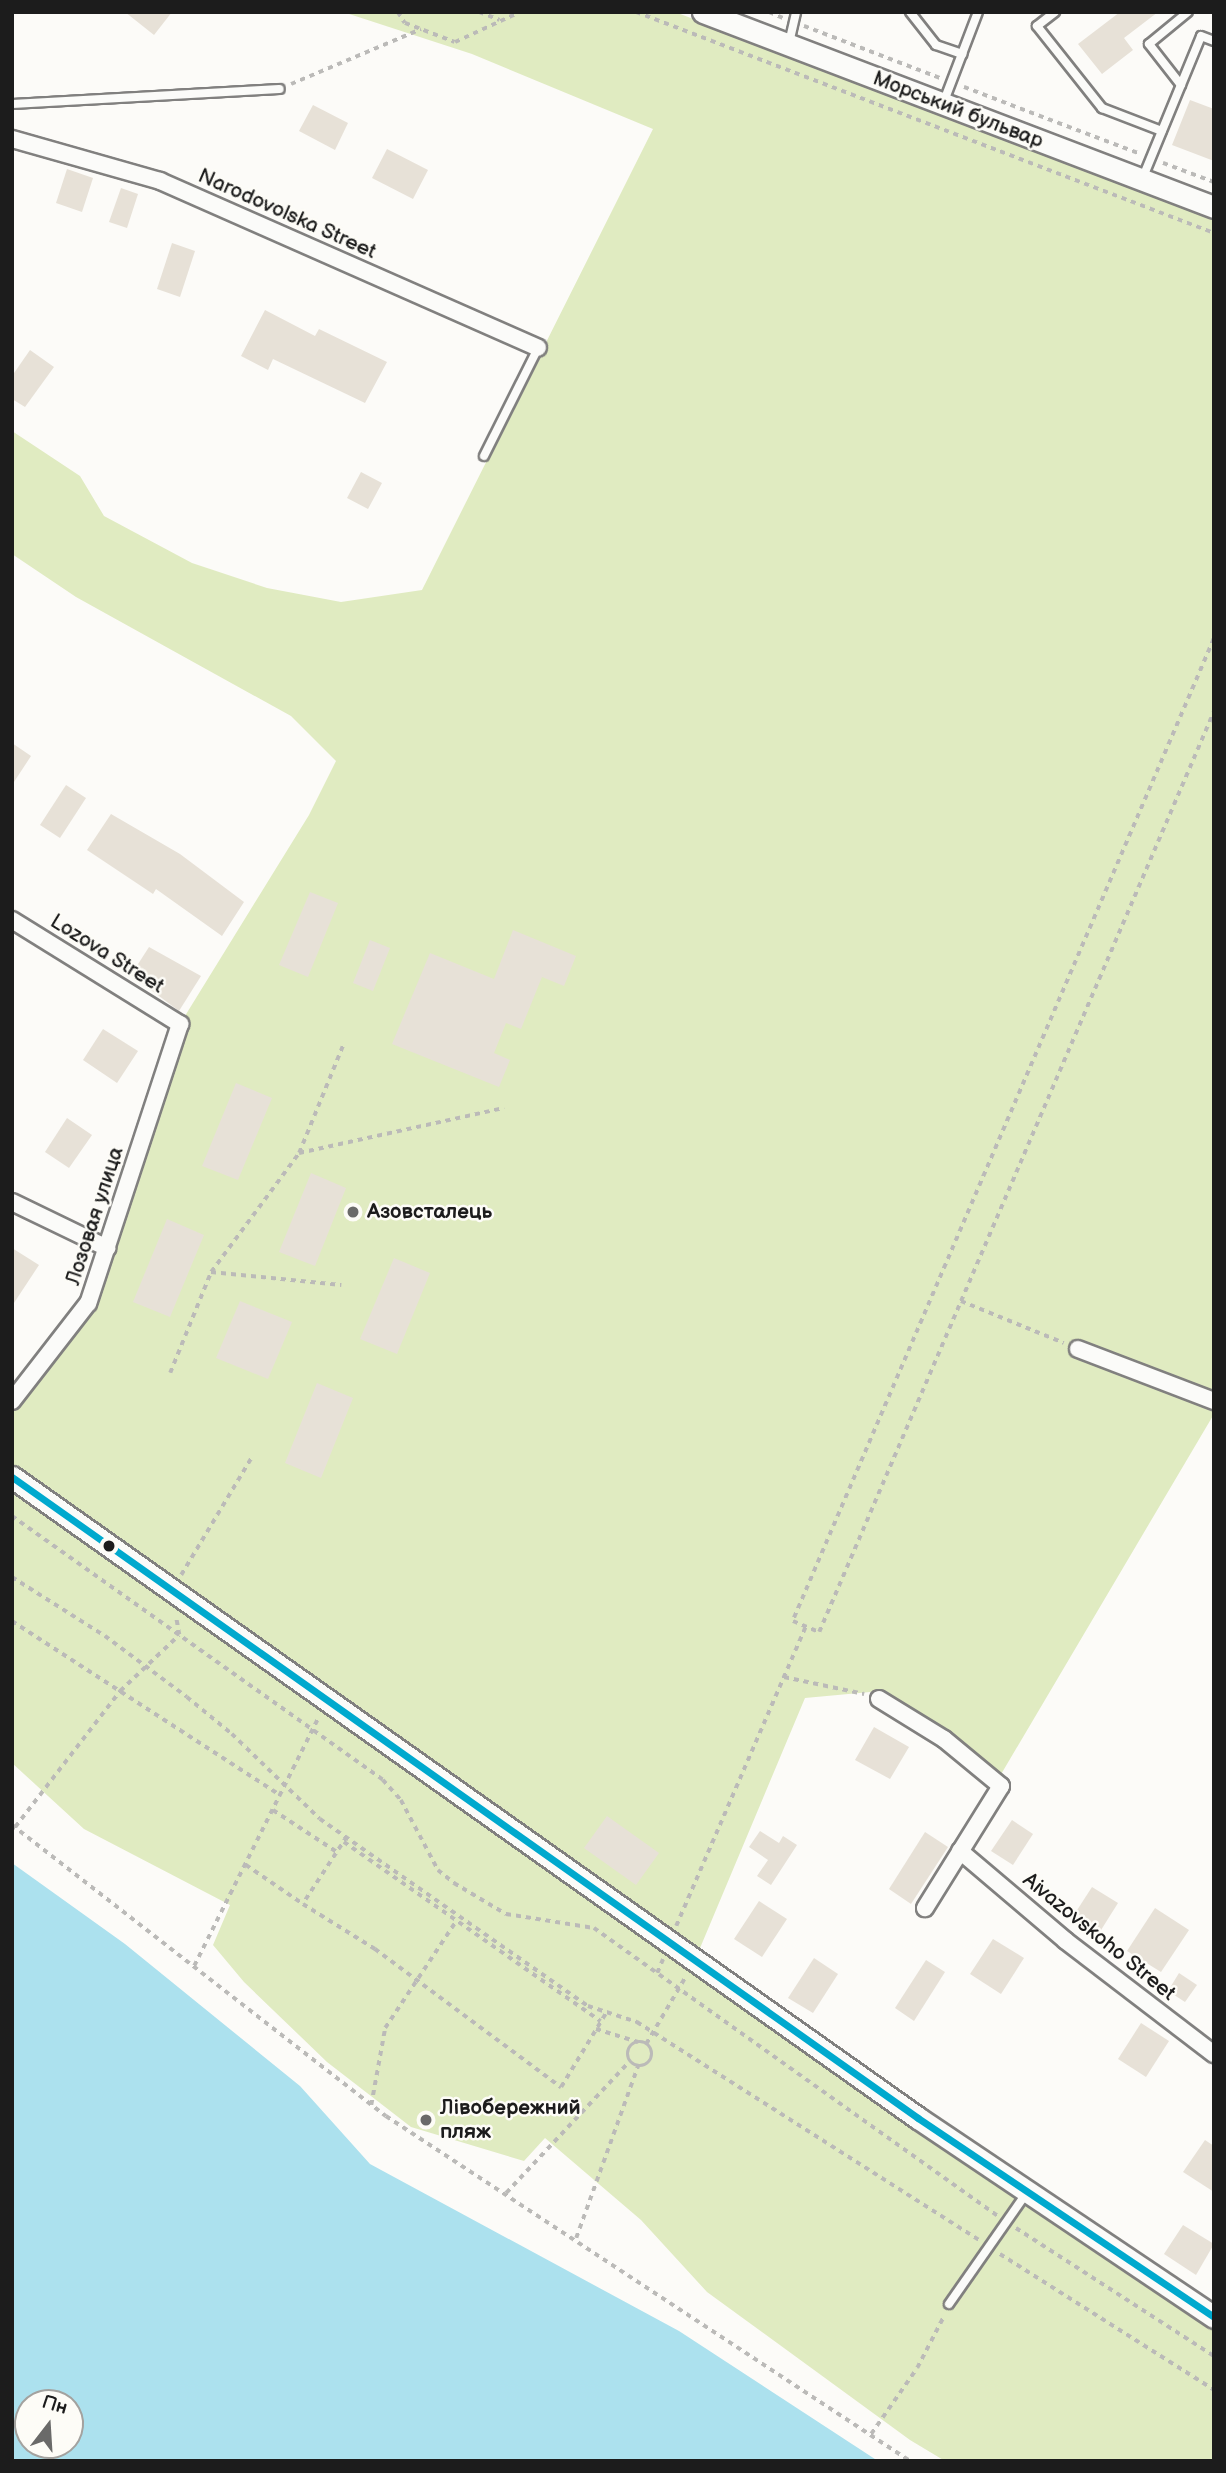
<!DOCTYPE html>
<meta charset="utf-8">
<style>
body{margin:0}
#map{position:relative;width:1226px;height:2473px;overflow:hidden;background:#fcfbf8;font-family:"Balsamiq Sans",sans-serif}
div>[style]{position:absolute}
.green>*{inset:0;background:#e0ebc1}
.water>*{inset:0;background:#ace1ee}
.building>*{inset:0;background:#e7e1d7}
.path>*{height:3.5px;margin-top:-1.75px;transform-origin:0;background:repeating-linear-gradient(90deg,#bbbab8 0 5px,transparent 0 10px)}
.path>.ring{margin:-1.75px;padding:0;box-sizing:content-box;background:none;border:3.5px solid #bbbab8;border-radius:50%}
.roads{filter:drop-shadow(2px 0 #81807f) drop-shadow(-2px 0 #81807f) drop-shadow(0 2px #81807f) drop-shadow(0 -2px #81807f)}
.lane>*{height:8px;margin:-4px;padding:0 4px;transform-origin:4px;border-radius:4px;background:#fbfbf9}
.street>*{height:16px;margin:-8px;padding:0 8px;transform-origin:8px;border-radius:8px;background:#fbfbf9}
.secondary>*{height:21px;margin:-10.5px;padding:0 10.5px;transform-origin:10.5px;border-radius:10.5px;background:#fbfbf9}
.bus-1>*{height:7px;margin:-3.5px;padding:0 3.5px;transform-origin:3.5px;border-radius:3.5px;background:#00a9ce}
.dots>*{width:19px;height:19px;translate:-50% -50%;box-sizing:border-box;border:4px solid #fdfcf7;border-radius:50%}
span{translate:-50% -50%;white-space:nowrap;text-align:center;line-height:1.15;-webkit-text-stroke:5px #fdfcf7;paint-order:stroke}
.street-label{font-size:21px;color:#1c1c1c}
.poi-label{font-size:21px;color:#1c1c1c;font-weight:700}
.left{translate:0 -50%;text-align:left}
.frame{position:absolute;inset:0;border:14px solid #1c1c1c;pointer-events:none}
.north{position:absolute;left:14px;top:2389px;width:70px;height:70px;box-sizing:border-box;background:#fdfcf7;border:2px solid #a3a29f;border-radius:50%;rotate:17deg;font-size:19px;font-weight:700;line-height:28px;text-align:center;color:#1c1c1c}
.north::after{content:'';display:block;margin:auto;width:24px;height:32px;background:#6a6a69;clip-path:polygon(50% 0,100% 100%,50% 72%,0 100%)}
</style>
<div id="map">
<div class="green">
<i style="clip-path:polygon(343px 12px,675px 12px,1214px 216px,1214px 1414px,1000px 1776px,881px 1691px,805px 1698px,695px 1960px,1214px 2317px,1214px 2461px,945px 2461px,910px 2440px,707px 2292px,641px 2220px,545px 2138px,524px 2161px,411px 2127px,327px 2062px,244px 1982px,213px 1945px,230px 1905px,84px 1829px,12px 1763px,12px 1401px,88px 1303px,180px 1024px,309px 815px,336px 761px,291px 716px,76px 597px,12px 554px,12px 431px,80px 476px,104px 516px,192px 563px,267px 588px,341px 602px,422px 590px,653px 129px,472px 54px)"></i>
</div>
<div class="water">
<i style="clip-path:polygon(evenodd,12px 1863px,125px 1944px,300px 2086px,370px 2164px,679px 2331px,878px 2461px,12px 2461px,12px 1863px,28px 2403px,70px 2403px,70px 2445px,28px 2445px,28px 2403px)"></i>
</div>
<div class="building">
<i style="clip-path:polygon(125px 12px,172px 12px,154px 35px)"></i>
<i style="clip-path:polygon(1120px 12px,1158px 12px,1124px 38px,1133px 50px,1102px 74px,1078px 44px)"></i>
<i style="clip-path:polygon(1190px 100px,1214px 109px,1214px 161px,1172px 145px)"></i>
<i style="clip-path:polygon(313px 105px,348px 123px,335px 150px,299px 131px)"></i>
<i style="clip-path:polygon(387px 149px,428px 170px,413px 199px,372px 178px)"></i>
<i style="clip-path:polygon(67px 169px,93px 178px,82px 212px,56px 203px)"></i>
<i style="clip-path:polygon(121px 188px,138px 194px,127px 228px,109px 222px)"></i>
<i style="clip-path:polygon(172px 243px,195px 251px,180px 297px,157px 289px)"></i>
<i style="clip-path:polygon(265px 310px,315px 336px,319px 329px,387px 362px,365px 403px,273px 359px,268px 370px,241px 356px)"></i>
<i style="clip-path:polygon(30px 350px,54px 367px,25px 407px,12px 399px,12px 376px)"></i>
<i style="clip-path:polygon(361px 472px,382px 483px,368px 509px,347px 498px)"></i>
<i style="clip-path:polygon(12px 743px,31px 756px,12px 785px)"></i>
<i style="clip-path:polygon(66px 785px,86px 798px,60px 838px,40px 825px)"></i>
<i style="clip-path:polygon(111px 814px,180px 854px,244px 902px,222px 936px,156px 889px,153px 894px,87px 850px)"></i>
<i style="clip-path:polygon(310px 892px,338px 903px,308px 977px,279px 965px)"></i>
<i style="clip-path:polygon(513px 930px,576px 956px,564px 986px,542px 977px,521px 1029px,506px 1023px,494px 1053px,510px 1060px,499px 1087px,392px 1044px,430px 953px,494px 979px)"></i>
<i style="clip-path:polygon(370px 940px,390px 948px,373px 991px,353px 983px)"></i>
<i style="clip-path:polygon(149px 947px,201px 976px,179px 1011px,131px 975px)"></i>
<i style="clip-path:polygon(103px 1029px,138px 1051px,117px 1083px,83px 1060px)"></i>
<i style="clip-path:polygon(236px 1083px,272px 1098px,238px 1180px,202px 1166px)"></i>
<i style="clip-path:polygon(67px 1118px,92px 1135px,69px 1168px,45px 1152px)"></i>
<i style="clip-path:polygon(311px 1173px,346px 1188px,315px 1266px,279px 1252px)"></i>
<i style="clip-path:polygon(167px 1219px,204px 1235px,170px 1317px,133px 1302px)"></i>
<i style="clip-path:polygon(12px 1248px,39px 1265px,12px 1306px)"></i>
<i style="clip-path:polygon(394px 1258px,430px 1273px,397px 1354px,360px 1339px)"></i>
<i style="clip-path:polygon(240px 1301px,292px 1322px,268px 1379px,216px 1358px)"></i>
<i style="clip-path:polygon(317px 1383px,353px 1398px,321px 1478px,285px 1463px)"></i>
<i style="clip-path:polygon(874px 1727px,909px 1747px,890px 1779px,855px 1760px)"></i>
<i style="clip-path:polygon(607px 1816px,659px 1853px,636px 1885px,584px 1848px)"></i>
<i style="clip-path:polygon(1012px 1820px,1033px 1834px,1013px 1865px,991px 1851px)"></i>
<i style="clip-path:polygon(760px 1831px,779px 1843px,783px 1836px,797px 1845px,771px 1885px,757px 1876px,768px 1860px,749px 1847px)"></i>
<i style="clip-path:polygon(925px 1832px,948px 1847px,911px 1904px,889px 1889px)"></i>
<i style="clip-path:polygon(1092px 1887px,1118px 1903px,1096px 1938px,1070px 1921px)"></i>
<i style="clip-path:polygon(759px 1901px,787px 1919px,762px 1957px,734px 1939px)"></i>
<i style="clip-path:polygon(1155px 1908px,1189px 1930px,1161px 1972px,1127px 1951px)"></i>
<i style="clip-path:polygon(993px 1939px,1024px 1958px,1001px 1994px,970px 1974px)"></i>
<i style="clip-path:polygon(814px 1958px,838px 1974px,813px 2013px,788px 1998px)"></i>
<i style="clip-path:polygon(926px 1960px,945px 1972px,914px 2021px,895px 2008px)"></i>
<i style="clip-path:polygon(1179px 1973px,1197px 1985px,1185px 2002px,1168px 1991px)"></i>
<i style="clip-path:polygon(1141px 2023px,1169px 2041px,1146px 2077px,1118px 2059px)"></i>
<i style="clip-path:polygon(1205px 2140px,1214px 2146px,1214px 2192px,1183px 2172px)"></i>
<i style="clip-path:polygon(1183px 2225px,1214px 2244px,1196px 2275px,1164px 2254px)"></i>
</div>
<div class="path">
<i style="left:398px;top:12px;width:13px;rotate:58deg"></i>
<i style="left:405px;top:23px;width:53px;rotate:20.8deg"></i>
<i style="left:455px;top:42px;width:72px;rotate:-24.8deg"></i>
<i style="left:479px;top:12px;width:22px;rotate:21deg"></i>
<i style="left:636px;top:12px;width:619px;rotate:20.92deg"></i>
<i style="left:769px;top:12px;width:15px;rotate:23deg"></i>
<i style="left:804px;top:26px;width:146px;rotate:20.9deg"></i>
<i style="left:291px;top:84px;width:141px;rotate:-22.9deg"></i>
<i style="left:964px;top:87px;width:188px;rotate:20.8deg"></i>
<i style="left:1163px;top:163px;width:54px;rotate:20.4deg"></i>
<i style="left:1214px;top:639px;width:1068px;rotate:113.21deg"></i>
<i style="left:793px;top:1621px;width:28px;rotate:23deg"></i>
<i style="left:819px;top:1632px;width:1002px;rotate:-66.79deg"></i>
<i style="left:299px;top:1153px;width:210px;rotate:-12.4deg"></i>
<i style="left:211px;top:1272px;width:131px;rotate:5.7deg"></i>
<i style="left:961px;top:1301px;width:111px;rotate:22.2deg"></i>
<i style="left:170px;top:1373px;width:109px;rotate:-67.9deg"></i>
<i style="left:211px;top:1272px;width:148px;rotate:-53.5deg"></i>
<i style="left:299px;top:1153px;width:119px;rotate:-67.8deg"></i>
<i style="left:12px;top:1516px;width:455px;rotate:35.4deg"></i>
<i style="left:383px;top:1780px;width:27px;rotate:48deg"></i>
<i style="left:401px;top:1800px;width:79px;rotate:62.1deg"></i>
<i style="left:438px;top:1870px;width:21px;rotate:39deg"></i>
<i style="left:454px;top:1883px;width:61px;rotate:30.8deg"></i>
<i style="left:506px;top:1914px;width:89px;rotate:9deg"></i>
<i style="left:594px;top:1928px;width:496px;rotate:35.5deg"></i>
<i style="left:181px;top:1575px;width:138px;rotate:-59deg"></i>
<i style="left:12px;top:1577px;width:110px;rotate:32.4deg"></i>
<i style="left:105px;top:1636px;width:102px;rotate:36.6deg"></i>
<i style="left:187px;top:1697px;width:58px;rotate:39.4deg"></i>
<i style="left:232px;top:1734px;width:122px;rotate:44deg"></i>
<i style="left:320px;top:1819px;width:327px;rotate:34.9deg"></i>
<i style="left:588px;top:2006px;width:52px;rotate:18.1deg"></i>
<i style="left:637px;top:2022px;width:406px;rotate:32.5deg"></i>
<i style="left:12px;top:1621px;width:320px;rotate:33deg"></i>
<i style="left:784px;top:1677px;width:82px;rotate:12deg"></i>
<i style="left:273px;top:1810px;width:77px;rotate:33.3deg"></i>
<i style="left:12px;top:1825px;width:474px;rotate:37.9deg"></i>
<i style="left:386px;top:2116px;width:627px;rotate:33.36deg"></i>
<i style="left:15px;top:1827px;width:172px;rotate:-52.3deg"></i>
<i style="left:120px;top:1691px;width:81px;rotate:-43.5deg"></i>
<i style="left:179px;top:1635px;width:17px;rotate:-100deg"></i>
<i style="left:347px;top:1837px;width:80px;rotate:123.3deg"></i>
<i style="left:303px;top:1904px;width:85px;rotate:32deg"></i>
<i style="left:375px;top:1949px;width:232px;rotate:36.6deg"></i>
<i style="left:561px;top:2087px;width:87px;rotate:-58.7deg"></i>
<i style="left:344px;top:1842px;width:313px;rotate:34.9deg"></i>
<i style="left:246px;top:1865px;width:69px;rotate:34.4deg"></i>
<i style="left:676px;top:1926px;width:327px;rotate:-66.6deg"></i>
<i style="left:194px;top:1966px;width:277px;rotate:-63.4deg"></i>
<i style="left:657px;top:1973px;width:15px;rotate:-67deg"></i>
<i style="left:596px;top:2029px;width:44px;rotate:17.2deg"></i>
<i class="ring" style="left:628px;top:2042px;width:20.5px;height:20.5px"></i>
<i style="left:646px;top:2044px;width:79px;rotate:-59.5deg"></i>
<i style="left:371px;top:2105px;width:78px;rotate:-79.7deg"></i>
<i style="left:385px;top:2028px;width:128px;rotate:-56.4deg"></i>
<i style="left:506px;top:2193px;width:181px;rotate:-46.8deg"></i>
<i style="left:1016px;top:2228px;width:236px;rotate:32.9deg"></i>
<i style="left:576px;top:2238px;width:183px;rotate:-70.2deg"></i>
<i style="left:1000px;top:2254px;width:254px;rotate:32.4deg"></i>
<i style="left:871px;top:2434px;width:80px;rotate:-55.1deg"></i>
<i style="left:917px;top:2368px;width:59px;rotate:-62.6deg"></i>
</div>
<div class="roads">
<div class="lane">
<i style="left:910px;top:12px;width:42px;rotate:51.8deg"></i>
<i style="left:936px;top:45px;width:28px;rotate:19deg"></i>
<i style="left:1055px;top:12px;width:23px;rotate:142deg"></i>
<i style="left:1037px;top:26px;width:105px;rotate:51.6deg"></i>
<i style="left:1102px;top:108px;width:64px;rotate:21deg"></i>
<i style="left:789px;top:43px;width:32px;rotate:-77deg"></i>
<i style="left:1181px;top:85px;width:52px;rotate:-128deg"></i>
<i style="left:1149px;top:44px;width:50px;rotate:-39.4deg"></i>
<i style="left:944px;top:101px;width:95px;rotate:-69.1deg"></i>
<i style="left:12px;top:104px;width:268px;rotate:-3.2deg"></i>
<i style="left:1143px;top:177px;width:152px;rotate:-67.6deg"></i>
<i style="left:1201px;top:36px;width:14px;rotate:21deg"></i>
<i style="left:484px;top:456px;width:121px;rotate:-63.4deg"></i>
<i style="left:949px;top:2304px;width:136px;rotate:-55.1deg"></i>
</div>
<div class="street">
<i style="left:12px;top:139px;width:154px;rotate:15.8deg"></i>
<i style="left:160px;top:181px;width:413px;rotate:23.8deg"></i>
<i style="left:12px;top:920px;width:198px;rotate:31.8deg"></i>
<i style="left:180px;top:1024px;width:294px;rotate:108.2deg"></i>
<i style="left:88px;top:1303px;width:124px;rotate:127.8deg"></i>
<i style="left:12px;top:1202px;width:106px;rotate:25.8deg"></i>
<i style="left:1078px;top:1349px;width:146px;rotate:20.9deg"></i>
<i style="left:879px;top:1699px;width:76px;rotate:31.6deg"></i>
<i style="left:944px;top:1739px;width:74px;rotate:39.5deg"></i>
<i style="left:1001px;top:1786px;width:144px;rotate:121.9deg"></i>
<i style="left:960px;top:1851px;width:139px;rotate:40.3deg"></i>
<i style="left:1066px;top:1941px;width:186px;rotate:37.4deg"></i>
</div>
<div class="secondary">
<i style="left:703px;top:12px;width:547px;rotate:20.89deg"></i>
<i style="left:12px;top:1477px;width:1110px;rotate:35.28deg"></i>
<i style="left:918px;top:2118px;width:357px;rotate:33.9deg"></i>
</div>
</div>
<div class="bus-1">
<i style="left:12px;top:1477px;width:1110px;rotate:35.28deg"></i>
<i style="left:918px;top:2118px;width:357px;rotate:33.9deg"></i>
</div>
<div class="dots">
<i style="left:353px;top:1212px;background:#6a6a69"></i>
<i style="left:109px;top:1546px;background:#1c1c1c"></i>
<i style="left:426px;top:2120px;background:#6a6a69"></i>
</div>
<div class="street-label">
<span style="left:958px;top:110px;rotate:21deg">Морський бульвар</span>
<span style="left:287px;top:214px;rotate:24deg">Narodovolska Street</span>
<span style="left:107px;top:954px;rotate:32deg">Lozova Street</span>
<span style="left:95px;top:1216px;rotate:-72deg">Лозовая улица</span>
<span style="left:1099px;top:1937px;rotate:39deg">Aivazovskoho Street</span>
</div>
<div class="poi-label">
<span class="left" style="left:367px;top:1212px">Азовсталець</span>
<span class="left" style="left:440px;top:2120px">Лівобережний<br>пляж</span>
</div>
<div class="frame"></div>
<div class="north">Пн</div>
</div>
